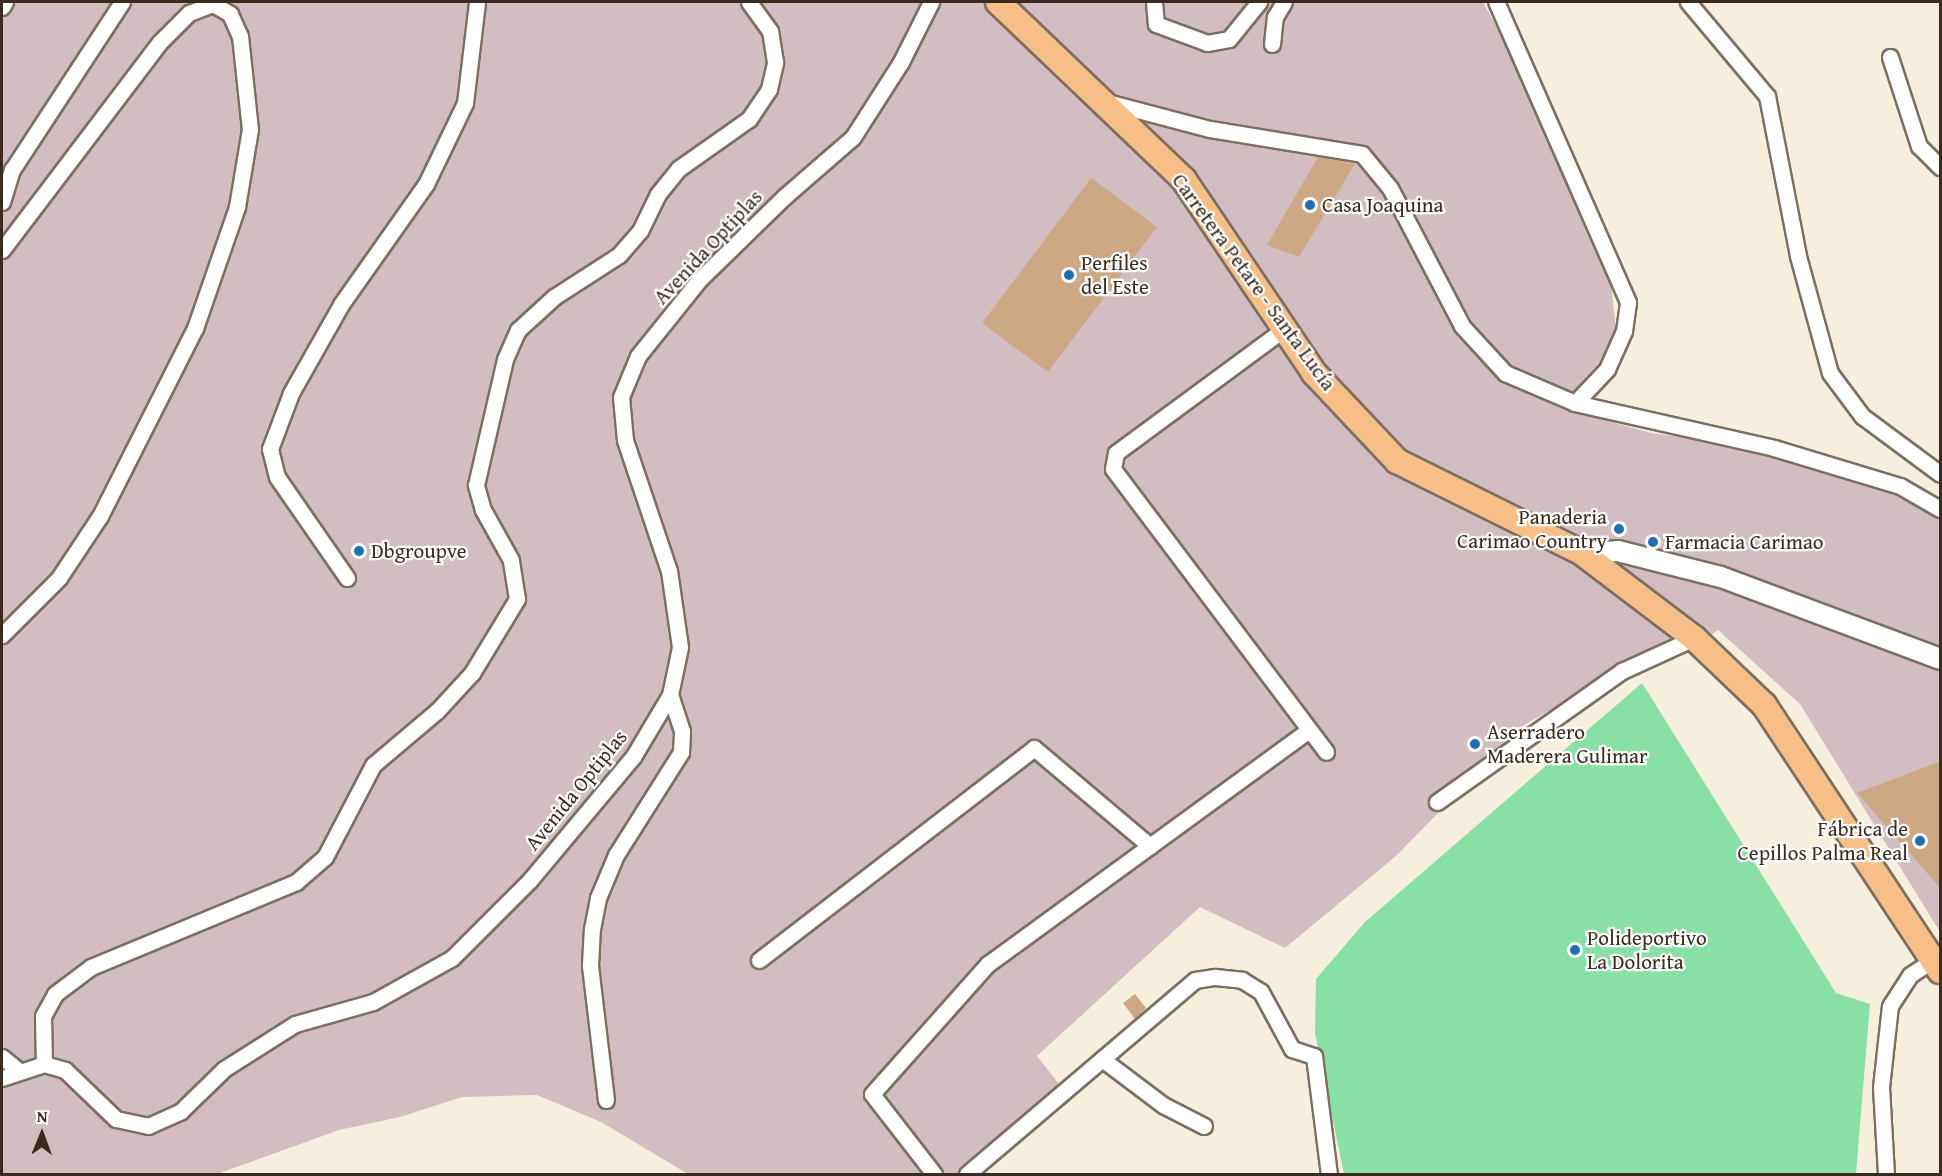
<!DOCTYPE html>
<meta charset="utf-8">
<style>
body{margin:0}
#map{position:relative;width:1942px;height:1176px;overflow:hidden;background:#f6efde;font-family:"Gentium Book Plus",serif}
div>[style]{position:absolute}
.industrial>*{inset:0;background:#d2bec2}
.green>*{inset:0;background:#88e0a4}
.building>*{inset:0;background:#cda885}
.roads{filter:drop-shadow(2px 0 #7c6f61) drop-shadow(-2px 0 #7c6f61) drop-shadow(0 2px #7c6f61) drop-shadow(0 -2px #7c6f61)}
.minor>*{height:15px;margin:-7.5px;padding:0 7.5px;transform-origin:7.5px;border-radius:7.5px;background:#fff}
.tertiary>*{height:20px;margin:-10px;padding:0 10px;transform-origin:10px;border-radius:10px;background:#fff}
.primary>*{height:24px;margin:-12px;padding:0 12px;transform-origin:12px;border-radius:12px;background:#f7be87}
.dots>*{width:16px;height:16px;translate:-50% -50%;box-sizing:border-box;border:3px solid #fff;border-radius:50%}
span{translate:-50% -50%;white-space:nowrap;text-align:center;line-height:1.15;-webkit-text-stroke:4.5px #fff;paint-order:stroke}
.poi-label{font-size:21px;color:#3b2a1e}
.left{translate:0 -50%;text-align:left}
.right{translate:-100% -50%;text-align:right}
.street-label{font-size:21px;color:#3b2a1e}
.frame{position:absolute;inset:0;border:3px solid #3b2a1e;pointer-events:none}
.north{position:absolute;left:12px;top:1104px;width:60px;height:60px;-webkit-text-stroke:4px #fff;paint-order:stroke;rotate:1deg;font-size:16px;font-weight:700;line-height:24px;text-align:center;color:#3b2a1e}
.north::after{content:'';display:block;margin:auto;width:21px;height:27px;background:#3b2a1e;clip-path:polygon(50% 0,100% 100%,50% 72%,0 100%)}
</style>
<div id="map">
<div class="industrial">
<i style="clip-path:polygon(2px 2px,1483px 2px,1515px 61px,1611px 282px,1616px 332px,1601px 361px,1576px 388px,1572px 411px,1651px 433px,1829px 457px,1866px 467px,1919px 491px,1940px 507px,1940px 932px,1800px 704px,1718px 630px,1691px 649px,1634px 662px,1524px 725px,1396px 856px,1285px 948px,1200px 907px,1037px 1056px,1063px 1089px,976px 1174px,688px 1174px,601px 1122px,537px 1095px,462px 1097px,400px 1117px,339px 1130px,217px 1174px,2px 1174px)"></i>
</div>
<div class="green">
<i style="clip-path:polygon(1642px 683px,1836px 993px,1870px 1004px,1856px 1174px,1344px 1174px,1315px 1033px,1316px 979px,1365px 922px)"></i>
</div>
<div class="building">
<i style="clip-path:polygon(1318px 157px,1355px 164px,1299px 257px,1267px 245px)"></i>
<i style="clip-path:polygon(1091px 178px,1157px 227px,1048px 372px,982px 323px)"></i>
<i style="clip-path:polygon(1941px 761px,1941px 889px,1857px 793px)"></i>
<i style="clip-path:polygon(1135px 994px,1146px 1008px,1135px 1019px,1123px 1003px)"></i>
</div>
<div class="roads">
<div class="minor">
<i style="left:1154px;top:2px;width:22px;rotate:85deg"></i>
<i style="left:1156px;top:24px;width:54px;rotate:20.4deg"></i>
<i style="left:1207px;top:43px;width:22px;rotate:-10deg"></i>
<i style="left:1229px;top:39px;width:48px;rotate:-51deg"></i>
<i style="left:1688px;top:2px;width:123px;rotate:50deg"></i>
<i style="left:1767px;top:96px;width:163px;rotate:79deg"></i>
<i style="left:1798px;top:256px;width:121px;rotate:74.7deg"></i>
<i style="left:1830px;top:373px;width:54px;rotate:53.3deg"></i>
<i style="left:1862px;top:416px;width:97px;rotate:36.6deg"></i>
<i style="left:2px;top:7px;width:6px;rotate:-59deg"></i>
<i style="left:1272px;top:44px;width:27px;rotate:-84deg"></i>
<i style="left:1275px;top:17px;width:17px;rotate:-59deg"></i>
<i style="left:1890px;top:57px;width:94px;rotate:72deg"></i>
<i style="left:1919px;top:146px;width:30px;rotate:45deg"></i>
<i style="left:1107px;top:102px;width:106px;rotate:14.7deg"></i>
<i style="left:1210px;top:129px;width:154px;rotate:9.3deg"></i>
<i style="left:1362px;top:154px;width:44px;rotate:50.5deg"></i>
<i style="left:1390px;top:188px;width:156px;rotate:62.4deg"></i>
<i style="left:1462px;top:326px;width:64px;rotate:47.5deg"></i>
<i style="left:1505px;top:373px;width:76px;rotate:23.2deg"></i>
<i style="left:1575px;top:403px;width:47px;rotate:-46.7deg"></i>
<i style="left:1607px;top:369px;width:42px;rotate:-65.9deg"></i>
<i style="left:1624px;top:331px;width:29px;rotate:-82deg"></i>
<i style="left:1628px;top:302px;width:328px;rotate:-113.7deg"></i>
<i style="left:2px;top:202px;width:34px;rotate:-73deg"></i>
<i style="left:12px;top:170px;width:201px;rotate:-56.8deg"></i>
<i style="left:2px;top:250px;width:261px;rotate:-52.8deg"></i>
<i style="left:160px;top:42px;width:41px;rotate:-45deg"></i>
<i style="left:189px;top:13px;width:26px;rotate:-21deg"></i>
<i style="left:213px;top:4px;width:20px;rotate:30deg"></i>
<i style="left:230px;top:14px;width:24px;rotate:66deg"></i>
<i style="left:240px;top:36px;width:94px;rotate:83.9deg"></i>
<i style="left:250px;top:129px;width:79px;rotate:99.5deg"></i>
<i style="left:237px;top:207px;width:128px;rotate:109.1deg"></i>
<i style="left:195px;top:328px;width:211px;rotate:116.8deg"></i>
<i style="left:100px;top:516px;width:74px;rotate:123.5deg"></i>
<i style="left:59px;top:578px;width:81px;rotate:135deg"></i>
<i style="left:1284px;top:329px;width:209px;rotate:143.6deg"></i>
<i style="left:1116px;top:453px;width:16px;rotate:101deg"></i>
<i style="left:1113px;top:469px;width:354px;rotate:53deg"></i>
<i style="left:1575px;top:403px;width:204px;rotate:12.7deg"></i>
<i style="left:1774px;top:448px;width:132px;rotate:16.8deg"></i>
<i style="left:1900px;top:486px;width:46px;rotate:29.9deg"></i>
<i style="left:347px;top:578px;width:123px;rotate:-124.7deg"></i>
<i style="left:277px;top:477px;width:29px;rotate:-104deg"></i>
<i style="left:270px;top:449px;width:60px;rotate:-69.4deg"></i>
<i style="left:291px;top:393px;width:103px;rotate:-60.5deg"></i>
<i style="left:342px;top:303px;width:146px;rotate:-54.8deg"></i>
<i style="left:426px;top:184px;width:90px;rotate:-64.3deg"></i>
<i style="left:465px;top:103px;width:102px;rotate:-83.2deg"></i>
<i style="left:1437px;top:802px;width:227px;rotate:-35.3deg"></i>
<i style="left:1622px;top:671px;width:79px;rotate:-24.6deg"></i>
<i style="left:759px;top:960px;width:347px;rotate:-37.6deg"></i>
<i style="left:1034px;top:748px;width:152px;rotate:40.2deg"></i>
<i style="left:2px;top:1057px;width:21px;rotate:39deg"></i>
<i style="left:1102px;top:1059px;width:76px;rotate:37deg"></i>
<i style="left:1163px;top:1105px;width:46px;rotate:27.1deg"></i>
<i style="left:44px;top:1064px;width:48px;rotate:-91.2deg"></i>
<i style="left:43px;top:1016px;width:25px;rotate:-61deg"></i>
<i style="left:55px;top:994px;width:45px;rotate:-36.9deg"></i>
<i style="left:91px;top:967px;width:222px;rotate:-22.5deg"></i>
<i style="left:296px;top:882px;width:38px;rotate:-41deg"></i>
<i style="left:325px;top:857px;width:104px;rotate:-62.4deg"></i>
<i style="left:373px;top:765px;width:84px;rotate:-40.2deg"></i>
<i style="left:437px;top:711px;width:52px;rotate:-47.4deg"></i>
<i style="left:472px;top:673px;width:87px;rotate:-58.7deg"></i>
<i style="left:517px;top:599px;width:39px;rotate:-99deg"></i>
<i style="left:511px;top:560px;width:57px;rotate:-119.2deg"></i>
<i style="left:483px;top:510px;width:26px;rotate:-106deg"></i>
<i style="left:476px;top:485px;width:129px;rotate:-77deg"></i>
<i style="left:505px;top:359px;width:32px;rotate:-66deg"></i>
<i style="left:518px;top:330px;width:49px;rotate:-42.5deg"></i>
<i style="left:554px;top:297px;width:77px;rotate:-32.9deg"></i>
<i style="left:619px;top:255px;width:32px;rotate:-49deg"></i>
<i style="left:640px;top:231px;width:41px;rotate:-64.1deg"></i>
<i style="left:658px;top:194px;width:32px;rotate:-51deg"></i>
<i style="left:678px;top:169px;width:87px;rotate:-35.2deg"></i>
<i style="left:749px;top:119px;width:36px;rotate:-56deg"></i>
<i style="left:769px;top:89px;width:28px;rotate:-77deg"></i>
<i style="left:775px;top:62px;width:31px;rotate:-99deg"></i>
<i style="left:770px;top:31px;width:36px;rotate:-126deg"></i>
<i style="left:2px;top:1078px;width:44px;rotate:-18.4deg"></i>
<i style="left:44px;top:1064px;width:22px;rotate:16deg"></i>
<i style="left:65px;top:1070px;width:71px;rotate:43.9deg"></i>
<i style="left:116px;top:1119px;width:33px;rotate:12deg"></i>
<i style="left:148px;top:1126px;width:36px;rotate:-24deg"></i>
<i style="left:181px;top:1111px;width:60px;rotate:-44.3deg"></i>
<i style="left:224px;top:1069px;width:84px;rotate:-32.4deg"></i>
<i style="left:295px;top:1024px;width:81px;rotate:-15.8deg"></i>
<i style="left:373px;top:1002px;width:90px;rotate:-29.1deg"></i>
<i style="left:452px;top:958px;width:110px;rotate:-45deg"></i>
<i style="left:530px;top:880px;width:160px;rotate:-50.1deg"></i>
<i style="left:633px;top:757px;width:72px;rotate:-59.2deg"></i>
<i style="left:670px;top:695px;width:49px;rotate:-78.2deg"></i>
<i style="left:680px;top:647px;width:77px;rotate:-98.2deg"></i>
<i style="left:669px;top:571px;width:138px;rotate:-108.6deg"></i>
<i style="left:625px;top:440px;width:43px;rotate:-95.3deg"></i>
<i style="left:621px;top:397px;width:44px;rotate:-67.5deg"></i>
<i style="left:638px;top:356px;width:97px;rotate:-51.2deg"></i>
<i style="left:699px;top:280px;width:119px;rotate:-44.3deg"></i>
<i style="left:784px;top:197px;width:91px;rotate:-41deg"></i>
<i style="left:853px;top:137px;width:89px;rotate:-57.4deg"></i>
<i style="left:901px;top:62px;width:67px;rotate:-63.4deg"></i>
<i style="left:606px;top:1100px;width:136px;rotate:-96.8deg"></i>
<i style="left:590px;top:965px;width:36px;rotate:-87deg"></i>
<i style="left:592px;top:929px;width:32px;rotate:-79deg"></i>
<i style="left:598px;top:898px;width:47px;rotate:-67.3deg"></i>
<i style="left:616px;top:855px;width:122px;rotate:-57.7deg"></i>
<i style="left:681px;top:752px;width:21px;rotate:-87deg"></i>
<i style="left:682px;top:731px;width:38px;rotate:-108deg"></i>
<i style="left:934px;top:1174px;width:101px;rotate:-127.8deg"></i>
<i style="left:872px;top:1094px;width:174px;rotate:-48.3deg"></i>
<i style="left:988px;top:964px;width:397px;rotate:-36.1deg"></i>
<i style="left:967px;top:1174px;width:299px;rotate:-40.4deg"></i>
<i style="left:1195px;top:980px;width:20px;rotate:-9deg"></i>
<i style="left:1215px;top:977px;width:27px;rotate:6deg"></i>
<i style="left:1242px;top:980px;width:22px;rotate:32deg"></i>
<i style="left:1261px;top:992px;width:65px;rotate:61.5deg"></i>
<i style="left:1292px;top:1049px;width:23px;rotate:18deg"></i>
<i style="left:1314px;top:1056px;width:119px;rotate:82.8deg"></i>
<i style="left:1886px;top:1174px;width:87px;rotate:-93.3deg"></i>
<i style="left:1881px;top:1087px;width:81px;rotate:-83.7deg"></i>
<i style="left:1890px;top:1006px;width:37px;rotate:-57deg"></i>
<i style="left:1910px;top:975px;width:27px;rotate:-33deg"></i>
</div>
<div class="tertiary">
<i style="left:1582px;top:553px;width:36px;rotate:-3deg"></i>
<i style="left:1618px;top:551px;width:106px;rotate:14.2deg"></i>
<i style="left:1721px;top:577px;width:234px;rotate:20.5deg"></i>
</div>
<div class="primary">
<i style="left:998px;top:2px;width:257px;rotate:43.7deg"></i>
<i style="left:1184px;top:180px;width:233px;rotate:56deg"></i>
<i style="left:1314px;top:373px;width:121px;rotate:46.7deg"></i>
<i style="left:1397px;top:461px;width:207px;rotate:26.4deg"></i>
<i style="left:1582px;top:553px;width:141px;rotate:37.2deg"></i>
<i style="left:1694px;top:638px;width:97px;rotate:43.7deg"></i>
<i style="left:1764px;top:705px;width:319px;rotate:56.5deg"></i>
</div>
</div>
<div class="dots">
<i style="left:1310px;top:205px;background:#1f6fb2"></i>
<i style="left:1069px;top:275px;background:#1f6fb2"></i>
<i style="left:1619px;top:529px;background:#1f6fb2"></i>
<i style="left:1653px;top:542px;background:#1f6fb2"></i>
<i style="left:359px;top:551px;background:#1f6fb2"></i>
<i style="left:1475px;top:744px;background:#1f6fb2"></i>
<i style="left:1920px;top:841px;background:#1f6fb2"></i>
<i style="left:1575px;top:950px;background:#1f6fb2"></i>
</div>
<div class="poi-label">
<span class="left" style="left:1322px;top:205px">Casa Joaquina</span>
<span class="left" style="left:1081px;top:275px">Perfiles<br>del Este</span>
<span class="right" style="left:1607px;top:529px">Panaderia<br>Carimao Country</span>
<span class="left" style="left:1665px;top:542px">Farmacia Carimao</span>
<span class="left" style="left:371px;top:551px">Dbgroupve</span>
<span class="left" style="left:1487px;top:744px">Aserradero<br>Maderera Gulimar</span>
<span class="right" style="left:1908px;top:841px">Fábrica de<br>Cepillos Palma Real</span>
<span class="left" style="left:1587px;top:950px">Polideportivo<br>La Dolorita</span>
</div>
<div class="street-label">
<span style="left:708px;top:247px;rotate:-47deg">Avenida Optiplas</span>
<span style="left:1254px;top:282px;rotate:54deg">Carretera Petare - Santa Lucía</span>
<span style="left:576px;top:790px;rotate:-51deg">Avenida Optiplas</span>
</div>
<div class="frame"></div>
<div class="north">N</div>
</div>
